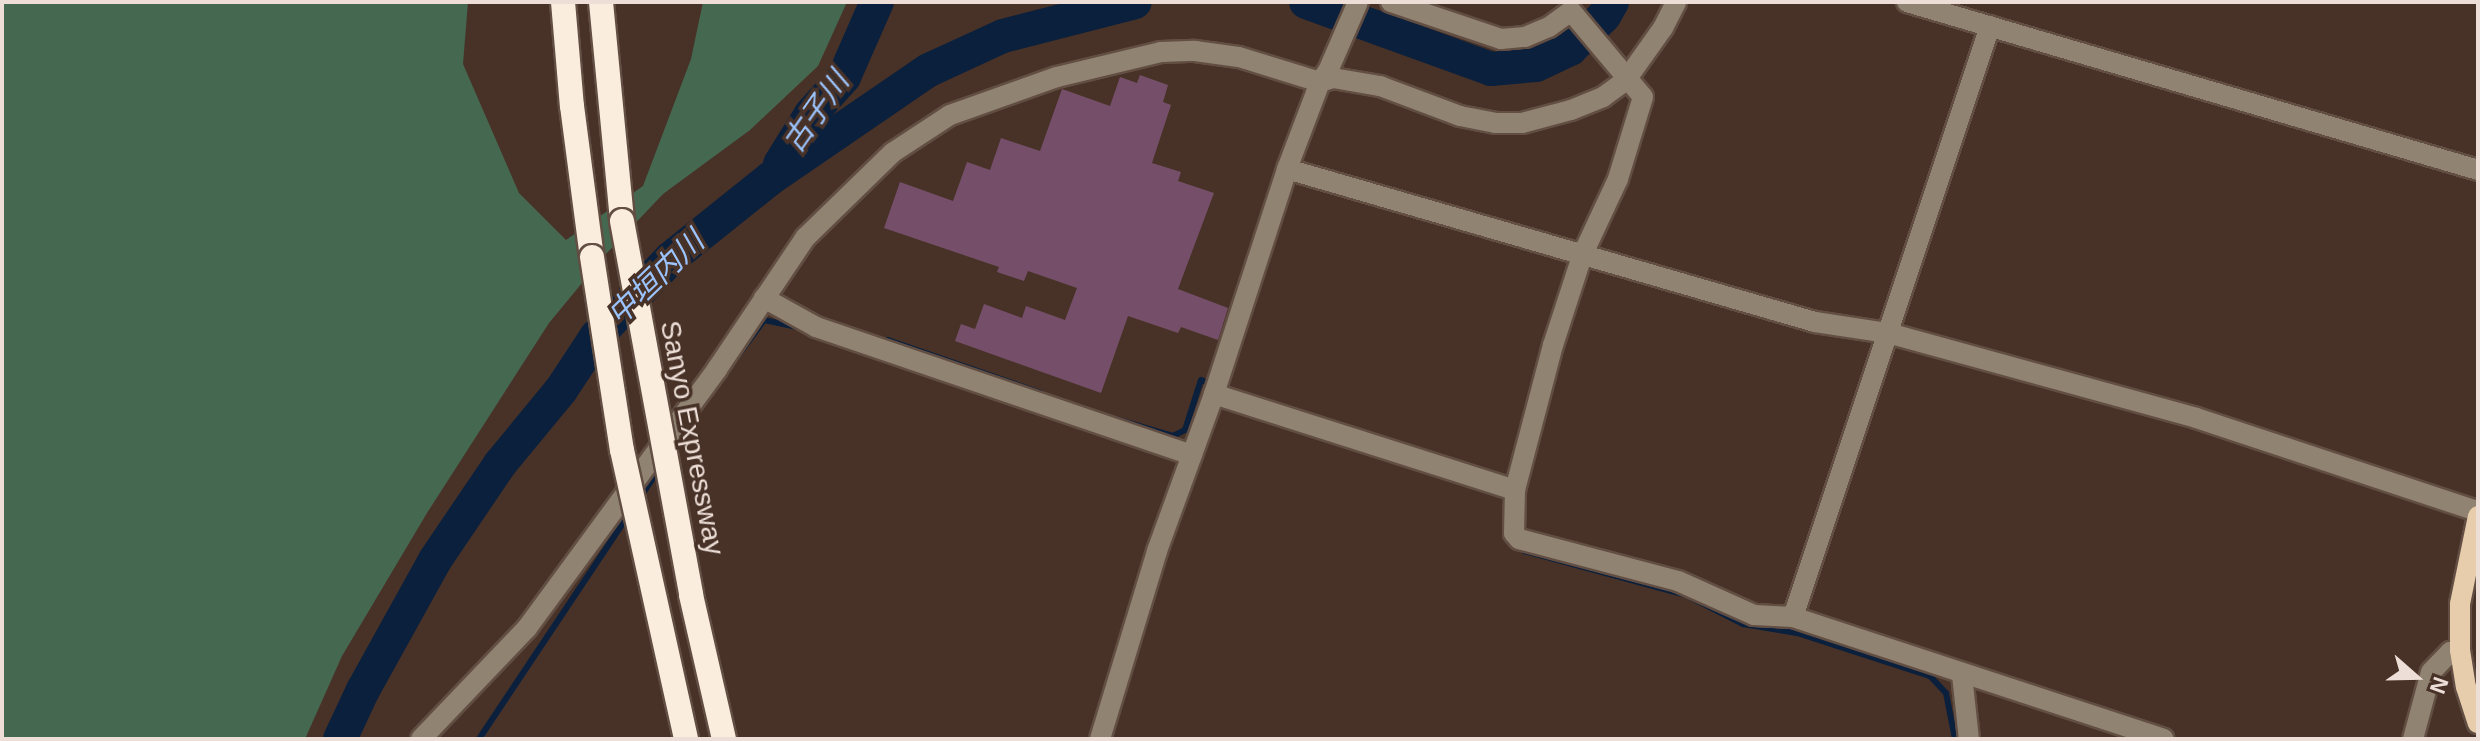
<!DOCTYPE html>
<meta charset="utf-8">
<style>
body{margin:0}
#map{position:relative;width:2480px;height:741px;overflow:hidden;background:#483227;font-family:Helvetica,"Noto Sans JP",sans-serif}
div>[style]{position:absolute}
.green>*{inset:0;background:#456851}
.stream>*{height:6px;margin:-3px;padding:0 3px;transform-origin:3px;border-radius:3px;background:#0a203d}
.river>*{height:34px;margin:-17px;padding:0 17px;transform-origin:17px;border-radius:17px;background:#0a203d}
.building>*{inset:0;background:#754f69}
.roads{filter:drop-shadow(2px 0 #624e43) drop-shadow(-2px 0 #624e43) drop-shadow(0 2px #624e43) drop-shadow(0 -2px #624e43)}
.minor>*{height:20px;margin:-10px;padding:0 10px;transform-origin:10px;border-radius:10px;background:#908372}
.major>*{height:20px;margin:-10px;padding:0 10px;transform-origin:10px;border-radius:10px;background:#e7cdab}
.highway>*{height:24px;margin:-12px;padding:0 12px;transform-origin:12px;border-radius:12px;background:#faedde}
.bridges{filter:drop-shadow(2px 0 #624e43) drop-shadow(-2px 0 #624e43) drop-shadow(0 2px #624e43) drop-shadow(0 -2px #624e43)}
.highway-bridge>*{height:24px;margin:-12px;padding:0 12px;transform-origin:12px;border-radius:12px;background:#faedde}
span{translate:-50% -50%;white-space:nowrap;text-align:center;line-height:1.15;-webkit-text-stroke:7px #483227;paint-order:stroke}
.street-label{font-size:28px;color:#eddfd8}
.water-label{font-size:30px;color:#9bc4fe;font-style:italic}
.frame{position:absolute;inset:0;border:4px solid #eddfd8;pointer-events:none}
.north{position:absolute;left:2376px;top:637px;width:80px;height:80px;-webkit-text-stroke:6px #483227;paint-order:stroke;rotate:110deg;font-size:22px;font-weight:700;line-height:32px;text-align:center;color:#eddfd8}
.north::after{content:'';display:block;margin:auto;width:28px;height:36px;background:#eddfd8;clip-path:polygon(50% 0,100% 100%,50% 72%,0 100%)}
</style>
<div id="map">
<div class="green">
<i style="clip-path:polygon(2px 2px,468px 2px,463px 64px,519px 193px,566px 240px,643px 186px,691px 59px,703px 2px,847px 2px,818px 66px,750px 130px,663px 194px,606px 254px,549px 323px,427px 513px,342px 656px,305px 739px,2px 739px)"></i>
</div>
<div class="stream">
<i style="left:878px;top:341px;width:10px;rotate:-6deg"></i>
<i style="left:888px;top:340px;width:162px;rotate:19.1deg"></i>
<i style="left:731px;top:365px;width:56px;rotate:-53.7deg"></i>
<i style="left:764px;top:320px;width:38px;rotate:12deg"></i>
<i style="left:1116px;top:419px;width:59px;rotate:16.6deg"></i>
<i style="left:1173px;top:436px;width:13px;rotate:-27deg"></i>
<i style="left:1185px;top:430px;width:52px;rotate:-72.3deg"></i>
<i style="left:1201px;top:380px;width:12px;rotate:20deg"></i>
<i style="left:671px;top:450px;width:25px;rotate:-56deg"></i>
<i style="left:641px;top:496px;width:32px;rotate:-56deg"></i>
<i style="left:1524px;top:551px;width:168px;rotate:15.2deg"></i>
<i style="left:1686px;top:595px;width:64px;rotate:27deg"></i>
<i style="left:1743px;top:624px;width:55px;rotate:9.5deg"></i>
<i style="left:1797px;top:633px;width:140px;rotate:17.9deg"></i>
<i style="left:1930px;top:676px;width:23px;rotate:47deg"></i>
<i style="left:1946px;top:693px;width:47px;rotate:78.9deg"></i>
<i style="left:479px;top:739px;width:268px;rotate:-56.3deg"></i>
</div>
<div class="river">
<i style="left:1306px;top:2px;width:197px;rotate:19.9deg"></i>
<i style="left:1491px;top:69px;width:45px;rotate:-5.1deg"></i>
<i style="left:1536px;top:65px;width:38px;rotate:-25deg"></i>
<i style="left:1570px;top:49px;width:47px;rotate:-44.1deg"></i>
<i style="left:1604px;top:16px;width:16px;rotate:-60deg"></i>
<i style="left:780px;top:164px;width:59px;rotate:-58.2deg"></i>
<i style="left:811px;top:114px;width:50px;rotate:-48.3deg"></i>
<i style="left:844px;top:77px;width:82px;rotate:-66.3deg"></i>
<i style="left:340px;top:739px;width:54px;rotate:-64.9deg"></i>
<i style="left:363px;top:690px;width:149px;rotate:-61deg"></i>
<i style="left:435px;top:560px;width:116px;rotate:-55.9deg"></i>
<i style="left:500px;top:464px;width:96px;rotate:-50.5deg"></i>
<i style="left:561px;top:390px;width:64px;rotate:-56.6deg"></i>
<i style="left:596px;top:337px;width:109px;rotate:-46.5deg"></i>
<i style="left:671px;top:258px;width:128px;rotate:-38.7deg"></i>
<i style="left:771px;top:178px;width:191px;rotate:-34.4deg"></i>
<i style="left:929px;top:70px;width:81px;rotate:-24.7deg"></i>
<i style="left:1003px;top:36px;width:136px;rotate:-14.4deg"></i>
</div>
<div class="building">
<i style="clip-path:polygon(1140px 75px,1168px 85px,1163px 102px,1171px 105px,1152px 163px,1181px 172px,1178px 181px,1214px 193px,1178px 289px,1228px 308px,1218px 340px,1181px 327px,1178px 333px,1128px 316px,1101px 393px,955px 341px,961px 324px,975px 329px,984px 304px,1022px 318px,1026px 306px,1065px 320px,1077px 288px,1028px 271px,1024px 281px,997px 272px,999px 267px,884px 228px,900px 182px,953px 201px,967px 162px,990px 170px,1001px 138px,1040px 151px,1062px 89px,1110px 106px,1120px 77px,1137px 83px)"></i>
</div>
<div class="roads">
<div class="minor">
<i style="left:1391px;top:2px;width:116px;rotate:18.6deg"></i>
<i style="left:1501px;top:39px;width:24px;rotate:-5deg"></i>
<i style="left:1525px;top:37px;width:26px;rotate:-23deg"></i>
<i style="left:1549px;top:27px;width:27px;rotate:-36deg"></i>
<i style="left:1571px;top:11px;width:112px;rotate:50.1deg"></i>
<i style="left:1643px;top:97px;width:86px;rotate:107deg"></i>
<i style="left:1618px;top:179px;width:85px;rotate:115.1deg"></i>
<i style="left:1582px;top:256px;width:94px;rotate:108deg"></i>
<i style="left:1553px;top:345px;width:150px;rotate:104.7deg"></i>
<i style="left:1515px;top:490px;width:43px;rotate:91.3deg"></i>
<i style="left:1514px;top:533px;width:8px;rotate:50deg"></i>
<i style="left:1519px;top:539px;width:164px;rotate:14.8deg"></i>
<i style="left:1678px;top:581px;width:83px;rotate:24.1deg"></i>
<i style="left:1754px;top:615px;width:39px;rotate:3deg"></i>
<i style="left:1907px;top:2px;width:595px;rotate:16.39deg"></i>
<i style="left:1990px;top:26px;width:623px;rotate:108.43deg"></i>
<i style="left:1793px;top:617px;width:390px;rotate:18.2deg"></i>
<i style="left:1287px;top:169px;width:550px;rotate:16.16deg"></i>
<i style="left:1815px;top:322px;width:74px;rotate:8.6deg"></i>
<i style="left:1888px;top:333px;width:320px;rotate:15.4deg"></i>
<i style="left:2196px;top:418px;width:297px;rotate:18.3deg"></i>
<i style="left:764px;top:298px;width:60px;rotate:29.1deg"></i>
<i style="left:816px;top:327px;width:397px;rotate:18.8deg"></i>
<i style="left:1214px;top:394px;width:316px;rotate:17.7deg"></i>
<i style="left:1962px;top:675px;width:64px;rotate:83.8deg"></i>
<i style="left:421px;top:739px;width:153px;rotate:-46.3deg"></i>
<i style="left:527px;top:628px;width:321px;rotate:-53.7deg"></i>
<i style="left:717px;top:369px;width:158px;rotate:-56.1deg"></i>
<i style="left:805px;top:238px;width:122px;rotate:-44.3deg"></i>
<i style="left:892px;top:153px;width:69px;rotate:-33.2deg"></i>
<i style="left:950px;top:115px;width:114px;rotate:-19.6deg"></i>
<i style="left:1057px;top:77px;width:107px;rotate:-13.5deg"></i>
<i style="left:1161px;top:52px;width:34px;rotate:-2deg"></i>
<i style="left:1195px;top:51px;width:44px;rotate:7.8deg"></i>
<i style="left:1239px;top:57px;width:85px;rotate:17.2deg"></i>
<i style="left:1320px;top:82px;width:14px;rotate:-17deg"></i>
<i style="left:1333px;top:78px;width:48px;rotate:9.7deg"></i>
<i style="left:1380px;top:86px;width:85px;rotate:20.6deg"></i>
<i style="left:1460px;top:116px;width:36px;rotate:11deg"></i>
<i style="left:1495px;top:123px;width:27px"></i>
<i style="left:1522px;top:123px;width:51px;rotate:-14.9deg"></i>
<i style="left:1571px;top:110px;width:35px;rotate:-22deg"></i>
<i style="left:1603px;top:97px;width:29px;rotate:-36deg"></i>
<i style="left:1626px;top:80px;width:64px;rotate:-54.6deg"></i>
<i style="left:1663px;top:28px;width:29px;rotate:-63deg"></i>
<i style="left:1100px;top:739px;width:196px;rotate:-73.1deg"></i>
<i style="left:1157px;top:551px;width:167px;rotate:-70deg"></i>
<i style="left:1214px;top:394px;width:237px;rotate:-72deg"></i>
<i style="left:1287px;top:169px;width:93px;rotate:-69.2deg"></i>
<i style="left:1320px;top:82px;width:14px;rotate:-54deg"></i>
<i style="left:1328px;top:71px;width:75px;rotate:-66.5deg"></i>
<i style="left:2413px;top:739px;width:69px;rotate:-75deg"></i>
<i style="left:2431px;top:672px;width:28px;rotate:-46deg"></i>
<i style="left:2450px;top:652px;width:10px;rotate:-11deg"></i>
</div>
<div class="major">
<i style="left:2478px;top:516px;width:90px;rotate:101.6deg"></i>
<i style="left:2460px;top:604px;width:46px;rotate:90deg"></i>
<i style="left:2460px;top:650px;width:37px;rotate:81deg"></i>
<i style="left:2466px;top:687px;width:38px;rotate:72deg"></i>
</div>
<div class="highway">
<i style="left:563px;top:2px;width:104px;rotate:85.1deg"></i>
<i style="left:572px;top:106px;width:152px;rotate:82.5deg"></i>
<i style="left:601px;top:2px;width:220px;rotate:84.5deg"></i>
</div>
</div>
<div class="bridges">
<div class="highway-bridge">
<i style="left:622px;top:221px;width:380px;rotate:79.5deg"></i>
<i style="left:691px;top:595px;width:148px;rotate:77.1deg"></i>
<i style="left:592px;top:257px;width:195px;rotate:81.2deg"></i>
<i style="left:622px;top:450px;width:296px;rotate:77.5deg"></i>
</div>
</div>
<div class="street-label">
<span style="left:692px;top:438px;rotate:79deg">Sanyo Expressway</span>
</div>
<div class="water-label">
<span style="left:816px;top:112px;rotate:-55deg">古子川</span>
<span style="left:656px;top:278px;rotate:-44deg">中垣内川</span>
</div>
<div class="frame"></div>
<div class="north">N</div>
</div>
